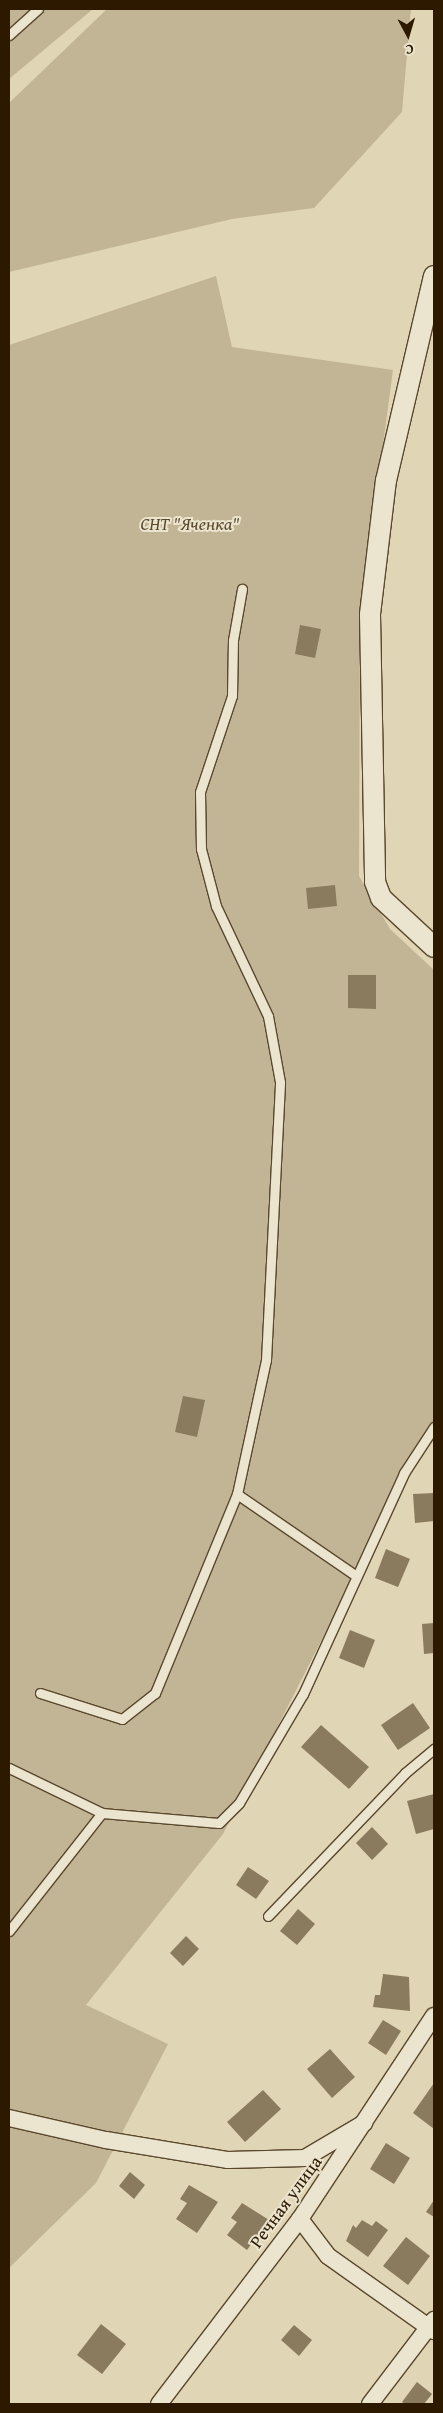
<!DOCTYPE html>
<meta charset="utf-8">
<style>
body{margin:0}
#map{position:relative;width:443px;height:2413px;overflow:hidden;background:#e0d5b4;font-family:"Gentium Book Plus",serif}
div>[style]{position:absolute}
.green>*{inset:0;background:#c2b595}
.building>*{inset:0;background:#8a7b5e}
.roads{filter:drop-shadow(1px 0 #5a482d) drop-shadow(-1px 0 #5a482d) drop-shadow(0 1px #5a482d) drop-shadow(0 -1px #5a482d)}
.service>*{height:9px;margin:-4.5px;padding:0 4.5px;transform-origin:4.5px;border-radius:4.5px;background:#ebe4ce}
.minor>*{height:16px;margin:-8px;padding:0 8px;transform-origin:8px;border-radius:8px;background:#ebe4ce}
.tertiary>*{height:20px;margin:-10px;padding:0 10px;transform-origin:10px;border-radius:10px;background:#ebe4ce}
span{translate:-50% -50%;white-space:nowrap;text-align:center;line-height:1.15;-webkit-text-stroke:4px #ebe4ce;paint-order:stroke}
.park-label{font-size:18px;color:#5a482d;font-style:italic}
.street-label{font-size:18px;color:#2d1900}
.frame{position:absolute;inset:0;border:10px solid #2d1900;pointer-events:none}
.north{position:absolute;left:383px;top:10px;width:50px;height:50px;-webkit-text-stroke:4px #ebe4ce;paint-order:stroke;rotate:174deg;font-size:14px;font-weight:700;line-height:20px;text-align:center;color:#2d1900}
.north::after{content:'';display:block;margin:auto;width:18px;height:22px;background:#2d1900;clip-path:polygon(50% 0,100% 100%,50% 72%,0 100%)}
</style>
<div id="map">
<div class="green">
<i style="clip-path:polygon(9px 9px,93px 9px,9px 79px)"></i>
<i style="clip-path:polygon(107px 9px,411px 9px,402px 112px,314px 208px,232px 219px,9px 272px,9px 103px)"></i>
<i style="clip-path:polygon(216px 276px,232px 347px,393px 370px,360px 617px,359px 876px,390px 929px,434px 970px,434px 1419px,223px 1834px,86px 2005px,168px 2044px,96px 2183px,9px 2268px,9px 345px)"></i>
</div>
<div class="building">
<i style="clip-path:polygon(300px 625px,321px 629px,315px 658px,295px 654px)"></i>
<i style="clip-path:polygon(335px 885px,337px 906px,308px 909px,306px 888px)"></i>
<i style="clip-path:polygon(348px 975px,376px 975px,376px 1009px,348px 1008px)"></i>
<i style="clip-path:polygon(183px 1396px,205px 1400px,197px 1437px,175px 1432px)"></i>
<i style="clip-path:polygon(434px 1493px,434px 1521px,415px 1523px,413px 1494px)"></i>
<i style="clip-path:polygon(386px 1549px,410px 1559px,398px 1587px,375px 1578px)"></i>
<i style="clip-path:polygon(434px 1623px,434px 1653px,424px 1654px,422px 1624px)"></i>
<i style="clip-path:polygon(350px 1630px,375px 1640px,364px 1668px,339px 1658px)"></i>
<i style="clip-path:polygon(413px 1703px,430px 1728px,398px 1750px,381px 1725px)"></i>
<i style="clip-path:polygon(321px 1725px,369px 1767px,349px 1789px,301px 1747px)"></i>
<i style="clip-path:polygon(434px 1794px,434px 1829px,416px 1834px,407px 1801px)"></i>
<i style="clip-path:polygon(372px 1827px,388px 1844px,372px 1860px,356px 1843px)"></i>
<i style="clip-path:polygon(248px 1867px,269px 1881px,256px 1899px,236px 1885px)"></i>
<i style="clip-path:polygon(298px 1909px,315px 1924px,297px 1945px,280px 1931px)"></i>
<i style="clip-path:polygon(186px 1936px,199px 1949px,183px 1966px,170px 1953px)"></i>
<i style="clip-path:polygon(383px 1974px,409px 1977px,410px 2011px,373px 2007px,375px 1995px,380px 1995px)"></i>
<i style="clip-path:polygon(383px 2020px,401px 2031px,386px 2055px,368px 2043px)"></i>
<i style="clip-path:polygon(330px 2049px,355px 2077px,332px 2098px,307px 2069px)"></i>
<i style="clip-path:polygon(434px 2083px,434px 2129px,413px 2113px)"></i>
<i style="clip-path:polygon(263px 2090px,281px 2109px,245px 2142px,227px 2122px)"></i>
<i style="clip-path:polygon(386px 2143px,410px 2158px,394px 2184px,370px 2169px)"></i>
<i style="clip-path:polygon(130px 2172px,145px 2185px,134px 2199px,119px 2186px)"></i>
<i style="clip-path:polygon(189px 2185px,218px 2202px,197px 2233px,176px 2219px,187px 2203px,180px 2199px)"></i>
<i style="clip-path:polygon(434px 2200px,434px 2217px,426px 2212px)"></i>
<i style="clip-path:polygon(242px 2203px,269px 2220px,247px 2250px,227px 2235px,237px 2222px,231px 2218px)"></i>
<i style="clip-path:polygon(362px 2220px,372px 2226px,376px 2221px,388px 2230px,368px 2257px,346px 2241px,353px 2225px,356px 2228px)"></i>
<i style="clip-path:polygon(406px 2237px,430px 2256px,408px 2285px,383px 2266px)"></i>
<i style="clip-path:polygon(101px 2324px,126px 2344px,102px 2374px,77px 2355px)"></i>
<i style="clip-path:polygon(294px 2325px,312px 2340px,299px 2356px,281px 2340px)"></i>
<i style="clip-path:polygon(417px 2382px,432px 2394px,424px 2404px,405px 2404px,402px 2402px)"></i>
</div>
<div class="roads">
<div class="service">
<i style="left:9px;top:35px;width:39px;rotate:-42deg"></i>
<i style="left:237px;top:1494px;width:143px;rotate:34.5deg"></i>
<i style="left:40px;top:1693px;width:86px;rotate:17.6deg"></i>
<i style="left:122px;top:1719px;width:42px;rotate:-38.2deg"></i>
<i style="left:155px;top:1693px;width:215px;rotate:-67.6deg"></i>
<i style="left:237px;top:1494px;width:137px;rotate:-77.8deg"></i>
<i style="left:266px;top:1360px;width:278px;rotate:-87.1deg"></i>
<i style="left:280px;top:1082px;width:67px;rotate:-100.3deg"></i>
<i style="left:268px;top:1016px;width:122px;rotate:-115.3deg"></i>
<i style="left:216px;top:906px;width:59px;rotate:-104.7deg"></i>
<i style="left:201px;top:849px;width:57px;rotate:-91deg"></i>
<i style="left:200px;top:792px;width:101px;rotate:-71.6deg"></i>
<i style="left:232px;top:696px;width:56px;rotate:-89deg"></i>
<i style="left:233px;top:640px;width:52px;rotate:-80deg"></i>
<i style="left:9px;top:1768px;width:103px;rotate:25.8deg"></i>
<i style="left:102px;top:1813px;width:117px;rotate:4.9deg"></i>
<i style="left:219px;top:1823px;width:28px;rotate:-45deg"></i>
<i style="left:239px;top:1803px;width:126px;rotate:-59.6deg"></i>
<i style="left:303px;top:1694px;width:243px;rotate:-65.4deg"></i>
<i style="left:404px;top:1473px;width:55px;rotate:-56.9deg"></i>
<i style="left:268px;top:1916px;width:198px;rotate:-46.2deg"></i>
<i style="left:405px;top:1773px;width:38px;rotate:-40deg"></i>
<i style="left:9px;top:1931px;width:150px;rotate:-51.8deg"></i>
</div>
<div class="minor">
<i style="left:9px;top:2118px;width:99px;rotate:12.8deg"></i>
<i style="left:106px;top:2140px;width:124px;rotate:9.3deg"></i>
<i style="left:228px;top:2160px;width:77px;rotate:-1.5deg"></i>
<i style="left:305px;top:2158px;width:69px;rotate:-30.7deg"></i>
<i style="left:300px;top:2219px;width:46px;rotate:52.9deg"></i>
<i style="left:328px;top:2256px;width:130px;rotate:35.3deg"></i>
<i style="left:159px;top:2404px;width:233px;rotate:-52.7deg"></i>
<i style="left:300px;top:2219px;width:243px;rotate:-56.6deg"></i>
<i style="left:370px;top:2404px;width:106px;rotate:-52.7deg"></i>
</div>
<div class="tertiary">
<i style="left:434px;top:276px;width:210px;rotate:103.2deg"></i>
<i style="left:386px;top:480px;width:136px;rotate:96.8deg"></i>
<i style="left:370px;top:615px;width:267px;rotate:88.9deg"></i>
<i style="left:375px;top:882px;width:17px;rotate:69deg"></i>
<i style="left:381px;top:898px;width:72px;rotate:42.8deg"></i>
</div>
</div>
<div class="park-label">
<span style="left:190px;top:524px">СНТ "Яченка"</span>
</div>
<div class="street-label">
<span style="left:286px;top:2202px;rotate:-54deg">Речная улица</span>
</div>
<div class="frame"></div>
<div class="north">С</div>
</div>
